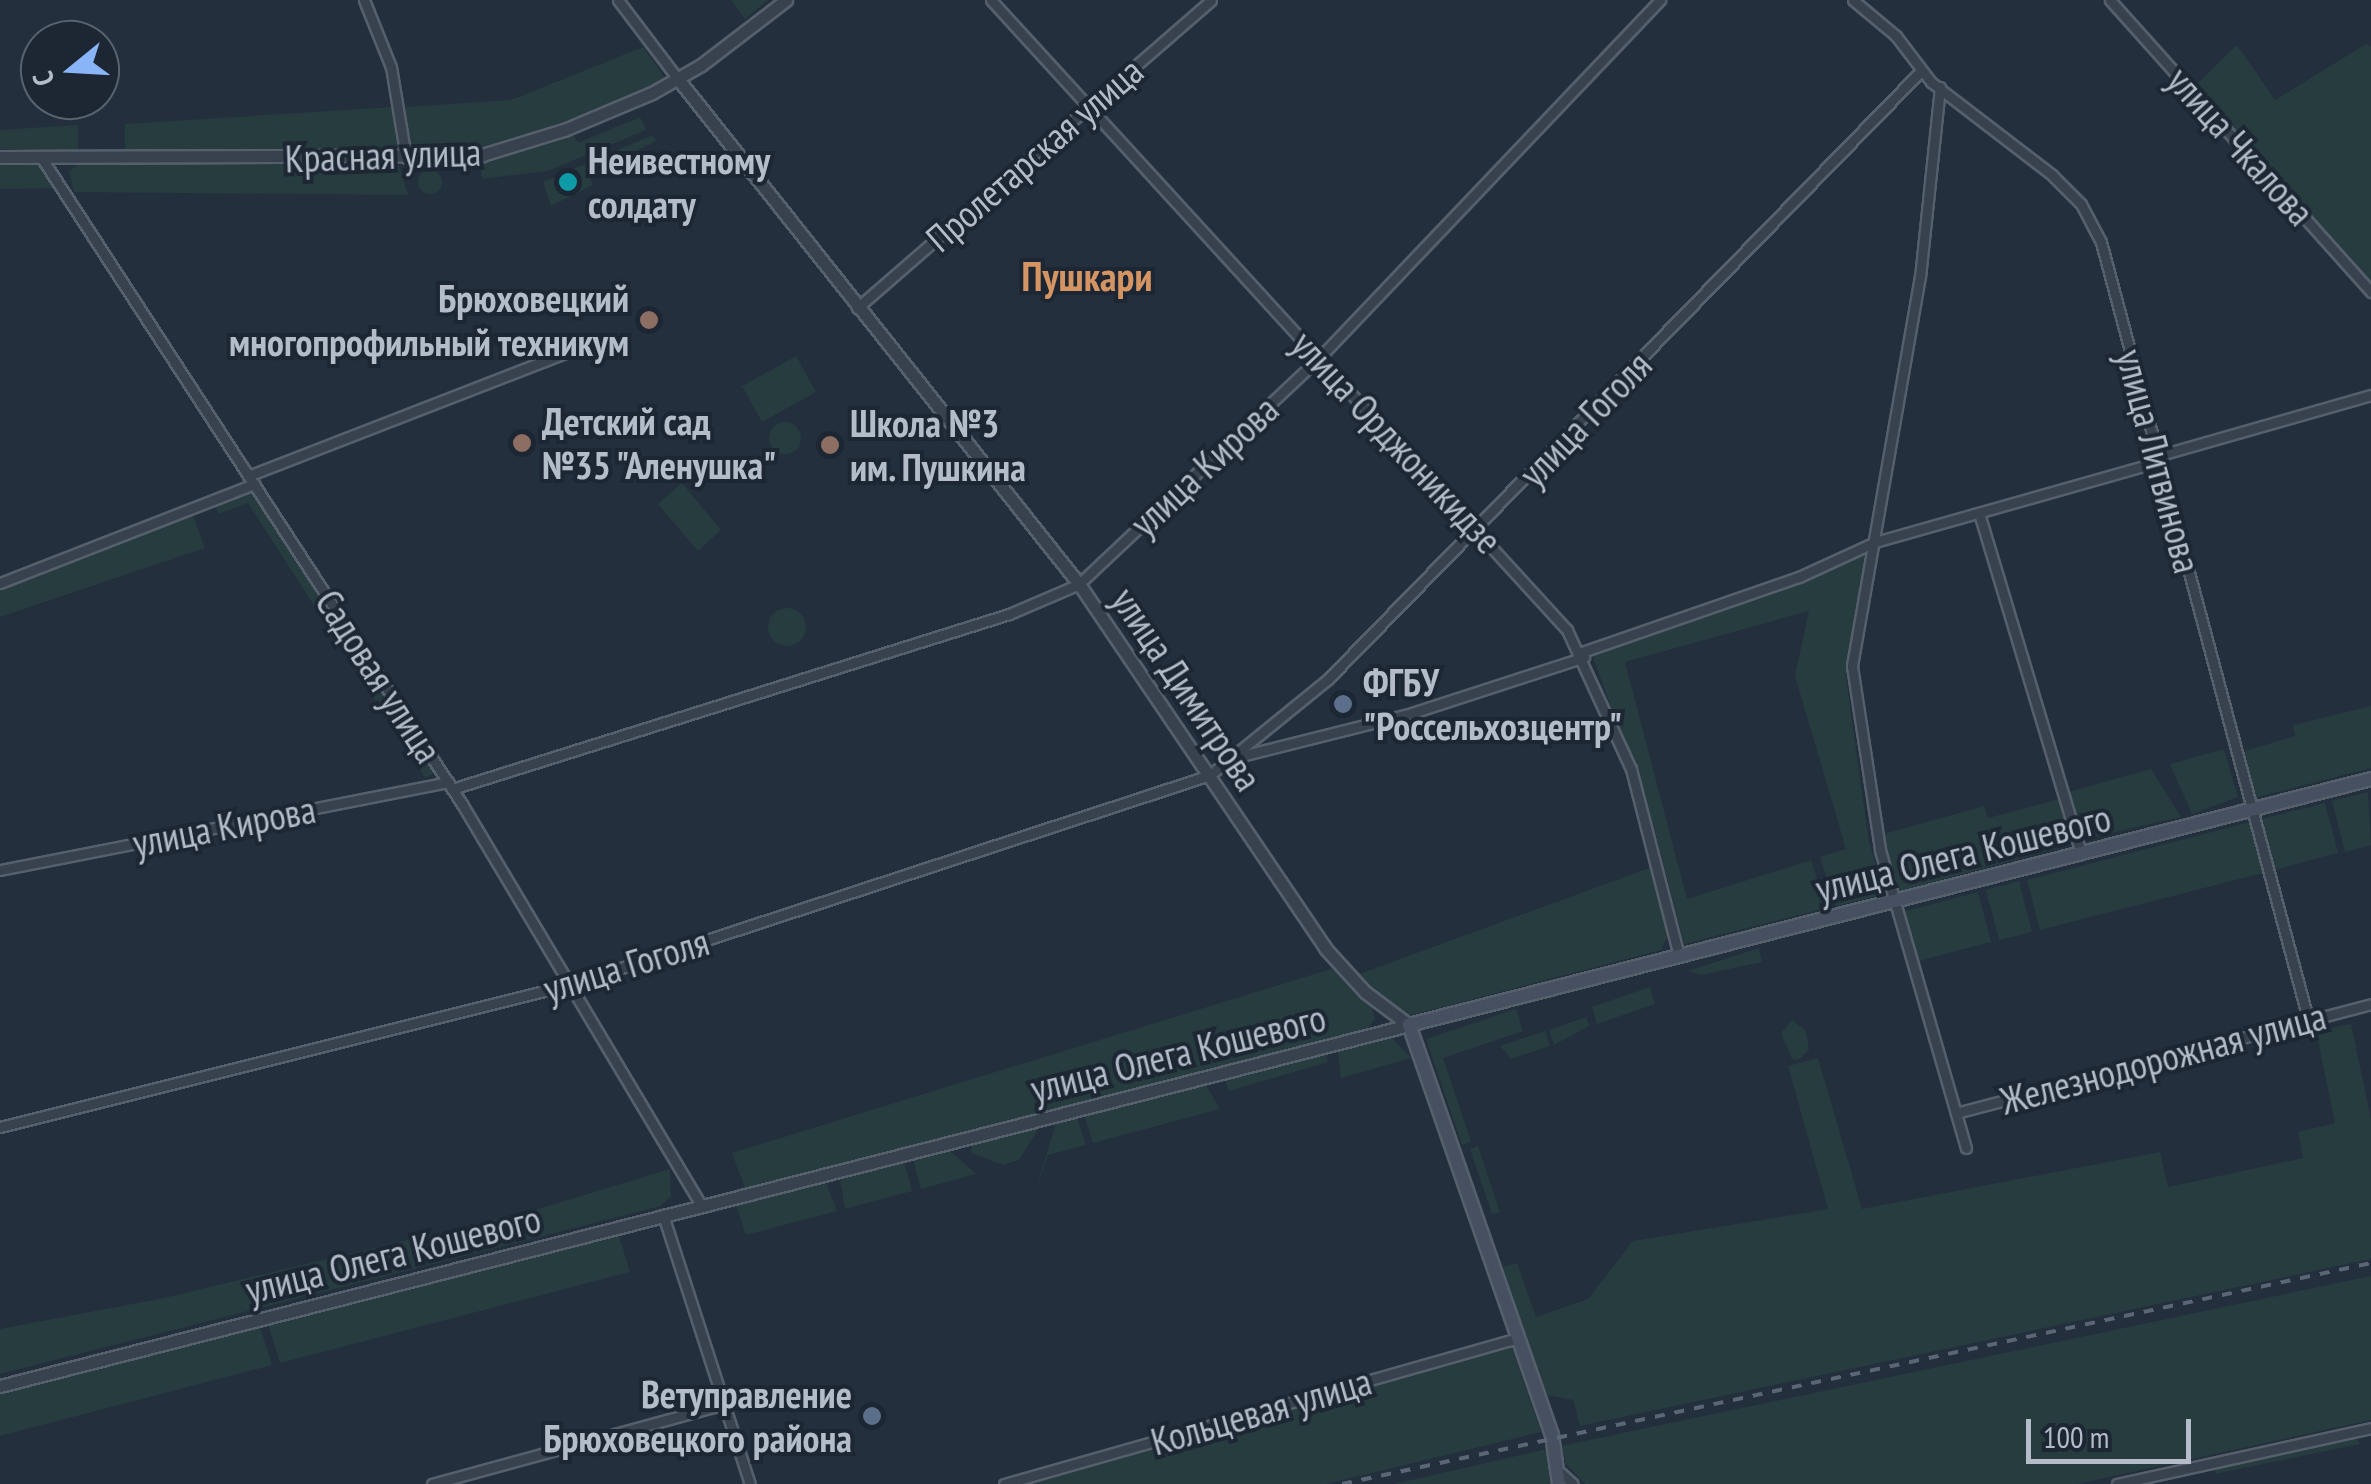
<!DOCTYPE html>
<meta charset="utf-8">
<style>
body{margin:0}
#map{position:relative;width:2371px;height:1484px;overflow:hidden;background:#242f3e;font-family:"PT Sans Narrow",sans-serif}
div>[style]{position:absolute}
.green>*{inset:0;background:#263c3f}
.round{border-radius:50%}
.roads{filter:drop-shadow(2px 0 #565f6c) drop-shadow(-2px 0 #565f6c) drop-shadow(0 2px #565f6c) drop-shadow(0 -2px #565f6c)}
.minor>*{height:9px;margin:-4.5px;padding:0 4.5px;transform-origin:4.5px;border-radius:4.5px;background:#38414e}
.tertiary>*{height:11px;margin:-5.5px;padding:0 5.5px;transform-origin:5.5px;border-radius:5.5px;background:#38414e}
.secondary>*{height:12px;margin:-6px;padding:0 6px;transform-origin:6px;border-radius:6px;background:#465061}
.rail>*{height:4px;margin-top:-2px;transform-origin:0;background:repeating-linear-gradient(90deg,#5a6575 0 10px,transparent 0 20px)}
.dots>*{width:28px;height:28px;translate:-50% -50%;box-sizing:border-box;border:5px solid #1d2633;border-radius:50%}
span{translate:-50% -50%;white-space:nowrap;text-align:center;line-height:1.15;-webkit-text-stroke:8px #1d2633;paint-order:stroke}
.street-label{font-size:38px;color:#b4bcc9}
.poi-label{font-size:38px;color:#b4bcc9;font-weight:700}
.left{translate:0 -50%;text-align:left}
.right{translate:-100% -50%;text-align:right}
.neighbourhood-label{font-size:40px;color:#d59563;font-weight:700}
.north{position:absolute;left:20px;top:20px;width:100px;height:100px;box-sizing:border-box;background:#1d2633;border:2px solid #59626f;border-radius:50%;rotate:252deg;font-size:28px;font-weight:700;line-height:40px;text-align:center;color:#b4bcc9}
.north::after{content:'';display:block;margin:auto;width:35px;height:45px;background:#8ab4f8;clip-path:polygon(50% 0,100% 100%,50% 72%,0 100%)}
.scale{position:absolute;left:2026px;top:1419px;width:165px;height:45px;box-sizing:border-box;border:5px solid #b4bcc9;border-top:0;padding-left:12px;font-size:30px;line-height:35px;white-space:nowrap;color:#b4bcc9;-webkit-text-stroke:8px #1d2633;paint-order:stroke}
</style>
<div id="map">
<div class="green">
<i style="clip-path:polygon(731px 0,768px 0,745px 19px)"></i>
<i style="clip-path:polygon(2366px 44px,2371px 46px,2371px 283px,2196px 85px,2237px 45px,2275px 100px)"></i>
<i style="clip-path:polygon(643px 47px,665px 78px,612px 104px,499px 145px,414px 154px,410px 146px,405px 107px,511px 100px)"></i>
<i style="clip-path:polygon(393px 107px,398px 143px,391px 153px,125px 152px,125px 124px)"></i>
<i style="clip-path:polygon(640px 117px,646px 130px,548px 171px,482px 179px,480px 161px,573px 134px,578px 143px)"></i>
<i style="clip-path:polygon(78px 125px,78px 151px,0 149px,0 130px)"></i>
<i style="clip-path:polygon(653px 135px,656px 141px,589px 175px,593px 185px,551px 206px,543px 182px)"></i>
<i style="clip-path:polygon(0 161px,40px 161px,57px 188px,0 189px)"></i>
<i style="clip-path:polygon(81px 162px,399px 165px,408px 195px,74px 192px,69px 171px)"></i>
<i class="round" style="left:418px;top:170px;width:24px;height:24px"></i>
<i style="clip-path:polygon(796px 356px,816px 392px,762px 422px,742px 386px)"></i>
<i class="round" style="left:769px;top:422px;width:32px;height:32px"></i>
<i style="clip-path:polygon(682px 483px,721px 530px,698px 551px,658px 504px)"></i>
<i style="clip-path:polygon(253px 488px,434px 767px,433px 774px,425px 778px,248px 503px,218px 514px,215px 504px)"></i>
<i style="clip-path:polygon(192px 513px,205px 548px,0 617px,0 587px)"></i>
<i style="clip-path:polygon(1860px 552px,1866px 558px,1846px 677px,1869px 842px,1885px 894px,1836px 906px,1820px 857px,1846px 849px,1795px 676px,1809px 611px,1625px 662px,1687px 899px,1811px 860px,1827px 908px,1684px 944px,1654px 828px,1592px 654px,1732px 600px,1803px 581px)"></i>
<i class="round" style="left:768px;top:608px;width:38px;height:38px"></i>
<i style="clip-path:polygon(2371px 706px,2371px 768px,2254px 798px,2242px 752px,2295px 736px,2293px 725px)"></i>
<i style="clip-path:polygon(2224px 749px,2238px 797px,2192px 814px,2170px 764px)"></i>
<i style="clip-path:polygon(2151px 769px,2181px 817px,2084px 839px,2068px 792px)"></i>
<i style="clip-path:polygon(2368px 792px,2371px 845px,2345px 852px,2332px 801px)"></i>
<i style="clip-path:polygon(2059px 799px,2067px 830px,2059px 848px,1896px 892px,1880px 835px,1984px 806px,1988px 818px)"></i>
<i style="clip-path:polygon(2325px 803px,2338px 853px,2274px 870px,2261px 819px)"></i>
<i style="clip-path:polygon(2250px 822px,2263px 873px,2040px 930px,2027px 880px)"></i>
<i style="clip-path:polygon(1652px 867px,1668px 935px,1661px 950px,1412px 1015px,1398px 1011px,1359px 974px)"></i>
<i style="clip-path:polygon(2019px 881px,2032px 932px,1999px 940px,1986px 890px)"></i>
<i style="clip-path:polygon(1978px 892px,1991px 942px,1918px 961px,1902px 912px)"></i>
<i style="clip-path:polygon(1759px 948px,1762px 962px,1701px 975px,1688px 971px)"></i>
<i style="clip-path:polygon(1334px 968px,1371px 1005px,1375px 1019px,1368px 1028px,745px 1188px,732px 1153px)"></i>
<i style="clip-path:polygon(1650px 987px,1655px 1004px,1597px 1024px,1592px 1007px)"></i>
<i style="clip-path:polygon(1516px 1009px,1523px 1031px,1443px 1058px,1471px 1142px,1462px 1145px,1426px 1039px)"></i>
<i style="clip-path:polygon(1586px 1017px,1589px 1026px,1554px 1045px,1549px 1030px)"></i>
<i style="clip-path:polygon(1792px 1020px,1806px 1031px,1809px 1050px,1798px 1060px,1792px 1059px,1781px 1033px)"></i>
<i style="clip-path:polygon(2351px 1024px,2371px 1119px,2371px 1259px,1580px 1426px,1573px 1400px,1546px 1395px,1503px 1267px,1517px 1263px,1536px 1317px,1588px 1299px,1633px 1241px,1828px 1209px,1788px 1066px,1818px 1058px,1862px 1209px,2160px 1152px,2168px 1187px,2303px 1158px,2298px 1132px,2335px 1123px,2316px 1031px)"></i>
<i style="clip-path:polygon(1545px 1031px,1550px 1046px,1511px 1059px,1500px 1046px)"></i>
<i style="clip-path:polygon(1392px 1038px,1411px 1058px,1341px 1078px,1338px 1052px)"></i>
<i style="clip-path:polygon(1326px 1054px,1328px 1062px,1229px 1091px,1225px 1080px)"></i>
<i style="clip-path:polygon(1206px 1085px,1220px 1109px,1093px 1143px,1084px 1116px)"></i>
<i style="clip-path:polygon(1077px 1117px,1086px 1145px,1048px 1155px,1035px 1193px,1056px 1123px)"></i>
<i style="clip-path:polygon(1039px 1128px,1019px 1160px,1003px 1165px,971px 1153px,971px 1144px)"></i>
<i style="clip-path:polygon(1478px 1146px,1500px 1212px,1492px 1214px,1470px 1149px)"></i>
<i style="clip-path:polygon(949px 1150px,976px 1174px,921px 1189px,913px 1159px)"></i>
<i style="clip-path:polygon(904px 1161px,912px 1191px,845px 1209px,840px 1178px)"></i>
<i style="clip-path:polygon(670px 1169px,671px 1196px,661px 1206px,0 1374px,0 1329px,164px 1298px,538px 1209px)"></i>
<i style="clip-path:polygon(826px 1182px,837px 1211px,746px 1235px,736px 1205px)"></i>
<i style="clip-path:polygon(619px 1236px,630px 1272px,280px 1363px,268px 1325px)"></i>
<i style="clip-path:polygon(2371px 1276px,2371px 1420px,2077px 1484px,1585px 1484px,1566px 1464px,1561px 1446px)"></i>
<i style="clip-path:polygon(260px 1327px,272px 1365px,0 1436px,0 1394px)"></i>
<i style="clip-path:polygon(1511px 1345px,1541px 1432px,1326px 1484px,1018px 1484px)"></i>
<i style="clip-path:polygon(2357px 1439px,2360px 1444px,2215px 1474px,2216px 1468px)"></i>
<i style="clip-path:polygon(1547px 1449px,1550px 1484px,1394px 1484px)"></i>
</div>
<div class="roads">
<div class="minor">
<i style="left:364px;top:0;width:72px;rotate:68.1deg"></i>
<i style="left:391px;top:67px;width:92px;rotate:80.6deg"></i>
<i style="left:618px;top:0;width:99px;rotate:52.8deg"></i>
<i style="left:991px;top:0;width:854px;rotate:47.56deg"></i>
<i style="left:1567px;top:630px;width:153px;rotate:65.3deg"></i>
<i style="left:1631px;top:769px;width:193px;rotate:75.6deg"></i>
<i style="left:1853px;top:0;width:56px;rotate:39.9deg"></i>
<i style="left:1896px;top:36px;width:58px;rotate:52.7deg"></i>
<i style="left:1931px;top:82px;width:153px;rotate:37.5deg"></i>
<i style="left:2052px;top:175px;width:41px;rotate:45deg"></i>
<i style="left:2081px;top:204px;width:43px;rotate:62.2deg"></i>
<i style="left:2101px;top:242px;width:804px;rotate:75.08deg"></i>
<i style="left:2110px;top:0;width:392px;rotate:48.2deg"></i>
<i style="left:1940px;top:87px;width:190px;rotate:96deg"></i>
<i style="left:1920px;top:276px;width:396px;rotate:99.9deg"></i>
<i style="left:1852px;top:666px;width:186px;rotate:81.3deg"></i>
<i style="left:1880px;top:850px;width:310px;rotate:73.9deg"></i>
<i style="left:41px;top:157px;width:772px;rotate:56.95deg"></i>
<i style="left:462px;top:804px;width:467px;rotate:59.2deg"></i>
<i style="left:857px;top:308px;width:469px;rotate:-41deg"></i>
<i style="left:2157px;top:456px;width:223px;rotate:-15.9deg"></i>
<i style="left:248px;top:476px;width:357px;rotate:-21.2deg"></i>
<i style="left:1979px;top:513px;width:355px;rotate:73.3deg"></i>
<i style="left:0;top:583px;width:273px;rotate:-21.3deg"></i>
<i style="left:1582px;top:652px;width:230px;rotate:-19.1deg"></i>
<i style="left:1799px;top:577px;width:84px;rotate:-24.7deg"></i>
<i style="left:1875px;top:542px;width:294px;rotate:-15.8deg"></i>
<i style="left:1241px;top:756px;width:176px;rotate:-14.1deg"></i>
<i style="left:1412px;top:713px;width:181px;rotate:-18deg"></i>
<i style="left:452px;top:789px;width:584px;rotate:-17.44deg"></i>
<i style="left:1009px;top:614px;width:76px;rotate:-23.2deg"></i>
<i style="left:1079px;top:584px;width:332px;rotate:-43.3deg"></i>
<i style="left:1321px;top:356px;width:492px;rotate:-46.4deg"></i>
<i style="left:0;top:870px;width:457px;rotate:-11.1deg"></i>
<i style="left:1956px;top:1113px;width:429px;rotate:-14.7deg"></i>
<i style="left:0;top:1127px;width:590px;rotate:-14.04deg"></i>
<i style="left:572px;top:984px;width:671px;rotate:-18.14deg"></i>
<i style="left:1210px;top:775px;width:152px;rotate:-39.1deg"></i>
<i style="left:1328px;top:679px;width:849px;rotate:-45.72deg"></i>
<i style="left:663px;top:1215px;width:283px;rotate:72.1deg"></i>
<i style="left:1561px;top:1473px;width:16px;rotate:43deg"></i>
<i style="left:432px;top:1484px;width:304px;rotate:-15.3deg"></i>
<i style="left:1004px;top:1484px;width:534px;rotate:-15.86deg"></i>
<i style="left:2117px;top:1484px;width:260px;rotate:-12.4deg"></i>
</div>
<div class="tertiary">
<i style="left:678px;top:79px;width:645px;rotate:51.55deg"></i>
<i style="left:1079px;top:584px;width:439px;rotate:55.9deg"></i>
<i style="left:1325px;top:948px;width:59px;rotate:47.7deg"></i>
<i style="left:1365px;top:992px;width:55px;rotate:36.9deg"></i>
<i style="left:0;top:157px;width:482px;rotate:-0.2deg"></i>
<i style="left:482px;top:155px;width:86px;rotate:-17deg"></i>
<i style="left:564px;top:130px;width:95px;rotate:-22.8deg"></i>
<i style="left:652px;top:93px;width:56px;rotate:-29.7deg"></i>
<i style="left:701px;top:65px;width:107px;rotate:-37.4deg"></i>
<i style="left:0;top:1386px;width:1455px;rotate:-14.37deg"></i>
</div>
<div class="secondary">
<i style="left:1559px;top:1484px;width:49px;rotate:-98.1deg"></i>
<i style="left:1552px;top:1435px;width:434px;rotate:-109.2deg"></i>
<i style="left:1409px;top:1025px;width:993px;rotate:-14.34deg"></i>
</div>
</div>
<div class="rail">
<i style="left:1342px;top:1484px;width:1052px;rotate:-12.12deg"></i>
</div>
<div class="dots">
<i style="left:568px;top:182px;background:#0f9aa8"></i>
<i style="left:649px;top:320px;background:#8d6e63"></i>
<i style="left:522px;top:443px;background:#8d6e63"></i>
<i style="left:830px;top:445px;background:#8d6e63"></i>
<i style="left:1343px;top:704px;background:#5c6f8a"></i>
<i style="left:872px;top:1416px;background:#5c6f8a"></i>
</div>
<div class="street-label">
<span style="left:2241px;top:146px;rotate:48deg">улица Чкалова</span>
<span style="left:1034px;top:154px;rotate:-41deg">Пролетарская улица</span>
<span style="left:383px;top:155px;rotate:-2deg">Красная улица</span>
<span style="left:1585px;top:419px;rotate:-46deg">улица Гоголя</span>
<span style="left:1397px;top:442px;rotate:47deg">улица Орджоникидзе</span>
<span style="left:2159px;top:461px;rotate:75deg">улица Литвинова</span>
<span style="left:1204px;top:466px;rotate:-43deg">улица Кирова</span>
<span style="left:379px;top:676px;rotate:57deg">Садовая улица</span>
<span style="left:1187px;top:689px;rotate:56deg">улица Димитрова</span>
<span style="left:224px;top:826px;rotate:-11deg">улица Кирова</span>
<span style="left:1963px;top:853px;rotate:-14deg">улица Олега Кошевого</span>
<span style="left:626px;top:965px;rotate:-17deg">улица Гоголя</span>
<span style="left:1178px;top:1053px;rotate:-14deg">улица Олега Кошевого</span>
<span style="left:2163px;top:1058px;rotate:-15deg">Железнодорожная улица</span>
<span style="left:393px;top:1254px;rotate:-14deg">улица Олега Кошевого</span>
<span style="left:1261px;top:1411px;rotate:-16deg">Кольцевая улица</span>
</div>
<div class="poi-label">
<span class="left" style="left:588px;top:182px">Неивестному<br>солдату</span>
<span class="right" style="left:629px;top:320px">Брюховецкий<br>многопрофильный техникум</span>
<span class="left" style="left:542px;top:443px">Детский сад<br>№35 "Аленушка"</span>
<span class="left" style="left:850px;top:445px">Школа №3<br>им. Пушкина</span>
<span class="left" style="left:1363px;top:704px">ФГБУ<br>"Россельхозцентр"</span>
<span class="right" style="left:852px;top:1416px">Ветуправление<br>Брюховецкого района</span>
</div>
<div class="neighbourhood-label">
<span style="left:1087px;top:276px">Пушкари</span>
</div>
<div class="north">С</div>
<div class="scale">100 m</div>
</div>
